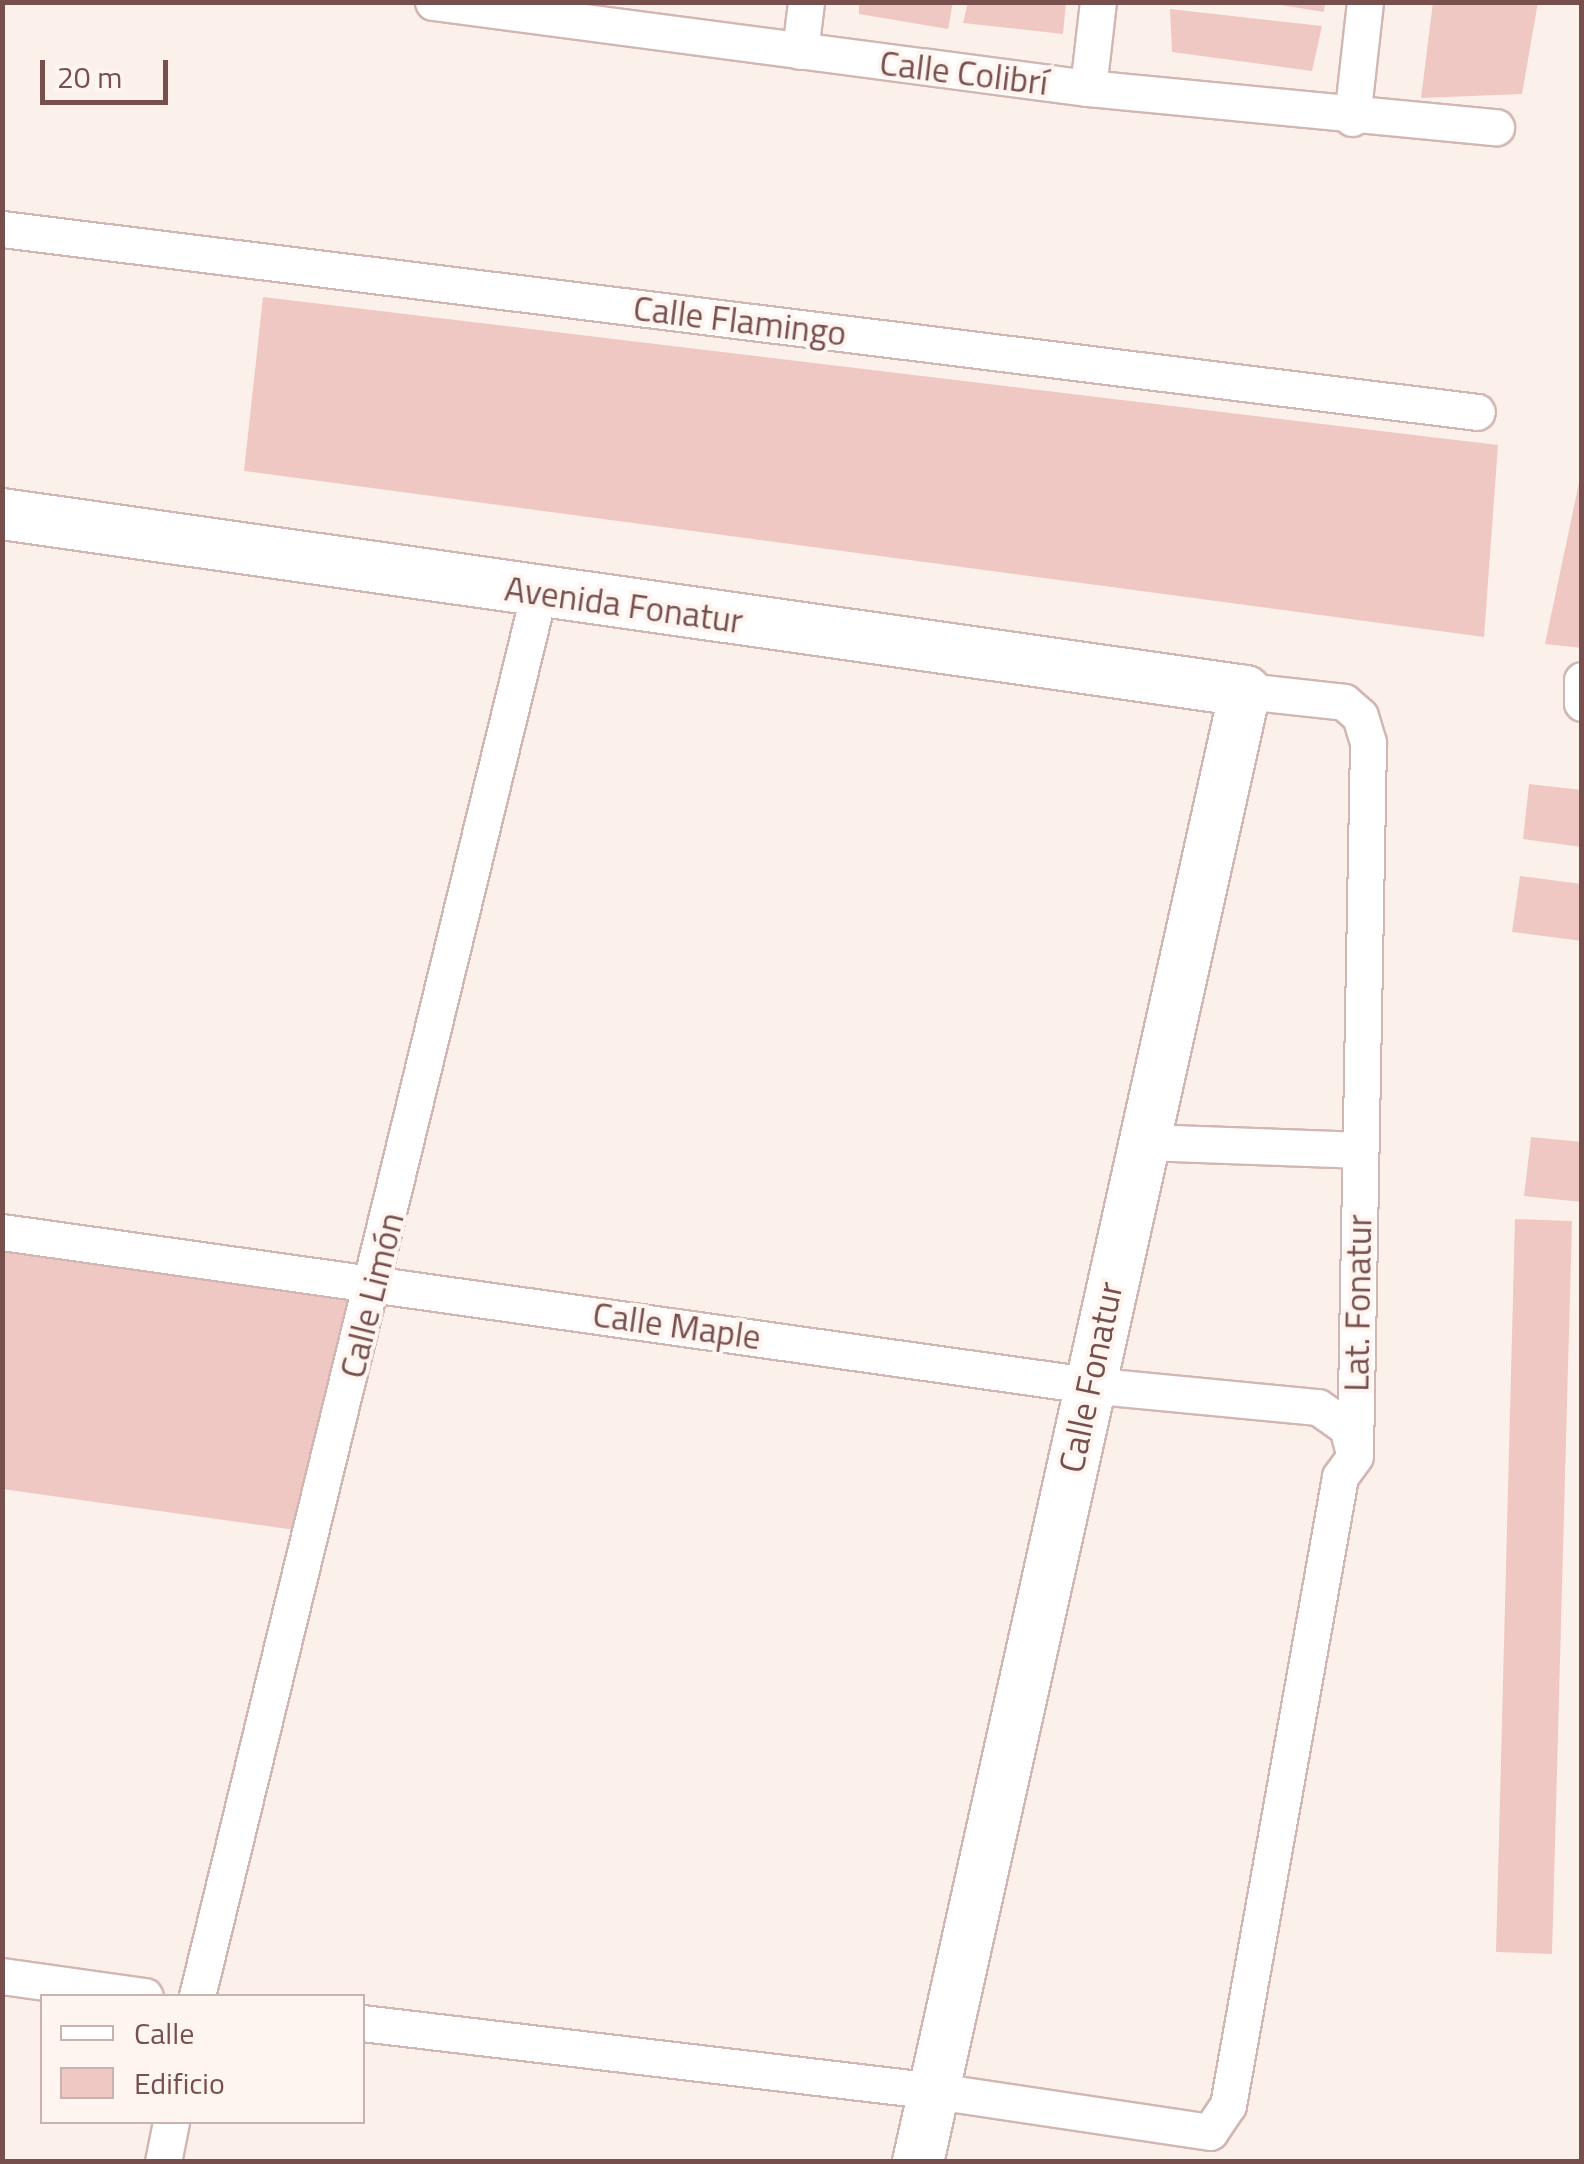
<!DOCTYPE html>
<meta charset="utf-8">
<style>
body{margin:0}
#map{position:relative;width:1584px;height:2164px;overflow:hidden;background:#fcf0eb;font-family:"Titillium Web",sans-serif}
div>[style]{position:absolute}
.building>*{inset:0;background:#f0c8c3}
.roads{filter:drop-shadow(2px 0 #d1b7b3) drop-shadow(-2px 0 #d1b7b3) drop-shadow(0 2px #d1b7b3) drop-shadow(0 -2px #d1b7b3)}
.minor>*{height:35px;margin:-17.5px;padding:0 17.5px;transform-origin:17.5px;border-radius:17.5px;background:#fff}
.secondary>*{height:50px;margin:-25px;padding:0 25px;transform-origin:25px;border-radius:25px;background:#fff}
span{translate:-50% -50%;white-space:nowrap;text-align:center;line-height:1.15;-webkit-text-stroke:8px #fef5f1;paint-order:stroke}
.street-label{font-size:35px;color:#77504e}
.frame{position:absolute;inset:0;border:5px solid #77504e;pointer-events:none}
.legend{position:absolute;left:40px;top:1994px;width:325px;height:130px;box-sizing:border-box;background:#fef5f1;border:2px solid #c8b3b0;margin:0;padding:12px 18px;list-style:none;font-size:30px;color:#77504e}
.legend li{display:flex;align-items:center;gap:20px;height:50px}
.legend b{width:50px;border:2px solid #c8b3b0}
.scale{position:absolute;left:40px;top:60px;width:128px;height:45px;box-sizing:border-box;border:5px solid #77504e;border-top:0;padding-left:12px;font-size:30px;line-height:35px;white-space:nowrap;color:#77504e;-webkit-text-stroke:8px #fef5f1;paint-order:stroke}
</style>
<div id="map">
<div class="building">
<i style="clip-path:polygon(859px 2px,953px 2px,948px 29px,859px 14px)"></i>
<i style="clip-path:polygon(968px 2px,1066px 2px,1063px 34px,963px 23px)"></i>
<i style="clip-path:polygon(1263px 2px,1325px 2px,1324px 12px)"></i>
<i style="clip-path:polygon(1433px 2px,1538px 2px,1522px 94px,1421px 98px)"></i>
<i style="clip-path:polygon(1170px 9px,1322px 26px,1312px 71px,1172px 52px)"></i>
<i style="clip-path:polygon(263px 297px,1498px 445px,1484px 637px,244px 471px)"></i>
<i style="clip-path:polygon(1580px 478px,1582px 478px,1582px 648px,1545px 644px)"></i>
<i style="clip-path:polygon(1529px 784px,1582px 790px,1582px 847px,1523px 839px)"></i>
<i style="clip-path:polygon(1520px 876px,1582px 884px,1582px 941px,1512px 932px)"></i>
<i style="clip-path:polygon(1531px 1137px,1582px 1142px,1582px 1202px,1524px 1196px)"></i>
<i style="clip-path:polygon(1515px 1219px,1572px 1221px,1552px 1954px,1496px 1952px)"></i>
<i style="clip-path:polygon(2px 1251px,354px 1297px,296px 1530px,2px 1489px)"></i>
</div>
<div class="roads">
<div class="minor">
<i style="left:433px;top:2px;width:661px;rotate:7.48deg"></i>
<i style="left:1088px;top:88px;width:410px;rotate:5.5deg"></i>
<i style="left:800px;top:51px;width:49px;rotate:-83deg"></i>
<i style="left:1088px;top:88px;width:87px;rotate:-83.4deg"></i>
<i style="left:1352px;top:118px;width:117px;rotate:-83.6deg"></i>
<i style="left:2px;top:229px;width:1486px;rotate:7.07deg"></i>
<i style="left:1582px;top:680px;width:23px;rotate:90deg"></i>
<i style="left:1245px;top:691px;width:100px;rotate:6.3deg"></i>
<i style="left:1344px;top:702px;width:21px;rotate:41deg"></i>
<i style="left:1360px;top:716px;width:28px;rotate:73deg"></i>
<i style="left:1368px;top:743px;width:706px;rotate:91.05deg"></i>
<i style="left:1142px;top:1142px;width:217px;rotate:2.1deg"></i>
<i style="left:2px;top:1232px;width:1097px;rotate:8.02deg"></i>
<i style="left:1088px;top:1385px;width:231px;rotate:5.5deg"></i>
<i style="left:1318px;top:1407px;width:35px;rotate:35deg"></i>
<i style="left:1347px;top:1427px;width:30px;rotate:75deg"></i>
<i style="left:1355px;top:1456px;width:26px;rotate:126deg"></i>
<i style="left:1340px;top:1477px;width:638px;rotate:100.11deg"></i>
<i style="left:1228px;top:2105px;width:32px;rotate:124deg"></i>
<i style="left:1210px;top:2132px;width:278px;rotate:-171.5deg"></i>
<i style="left:935px;top:2091px;width:577px;rotate:-173.23deg"></i>
<i style="left:2px;top:1976px;width:144px;rotate:8deg"></i>
<i style="left:197px;top:1996px;width:1445px;rotate:-76.31deg"></i>
<i style="left:163px;top:2162px;width:41px;rotate:-78.7deg"></i>
</div>
<div class="secondary">
<i style="left:2px;top:514px;width:1256px;rotate:8.1deg"></i>
<i style="left:1245px;top:691px;width:1507px;rotate:102.53deg"></i>
</div>
</div>
<div class="street-label">
<span style="left:964px;top:72px;rotate:7deg">Calle Colibrí</span>
<span style="left:740px;top:320px;rotate:7deg">Calle Flamingo</span>
<span style="left:624px;top:604px;rotate:8deg">Avenida Fonatur</span>
<span style="left:371px;top:1295px;rotate:-76deg">Calle Limón</span>
<span style="left:1357px;top:1303px;rotate:-89deg">Lat. Fonatur</span>
<span style="left:677px;top:1325px;rotate:8deg">Calle Maple</span>
<span style="left:1090px;top:1377px;rotate:-78deg">Calle Fonatur</span>
</div>
<div class="frame"></div>
<ul class="legend">
<li><b style="height:12px;background:#fff"></b>Calle</li>
<li><b style="height:28px;background:#f0c8c3"></b>Edificio</li>
</ul>
<div class="scale">20 m</div>
</div>
